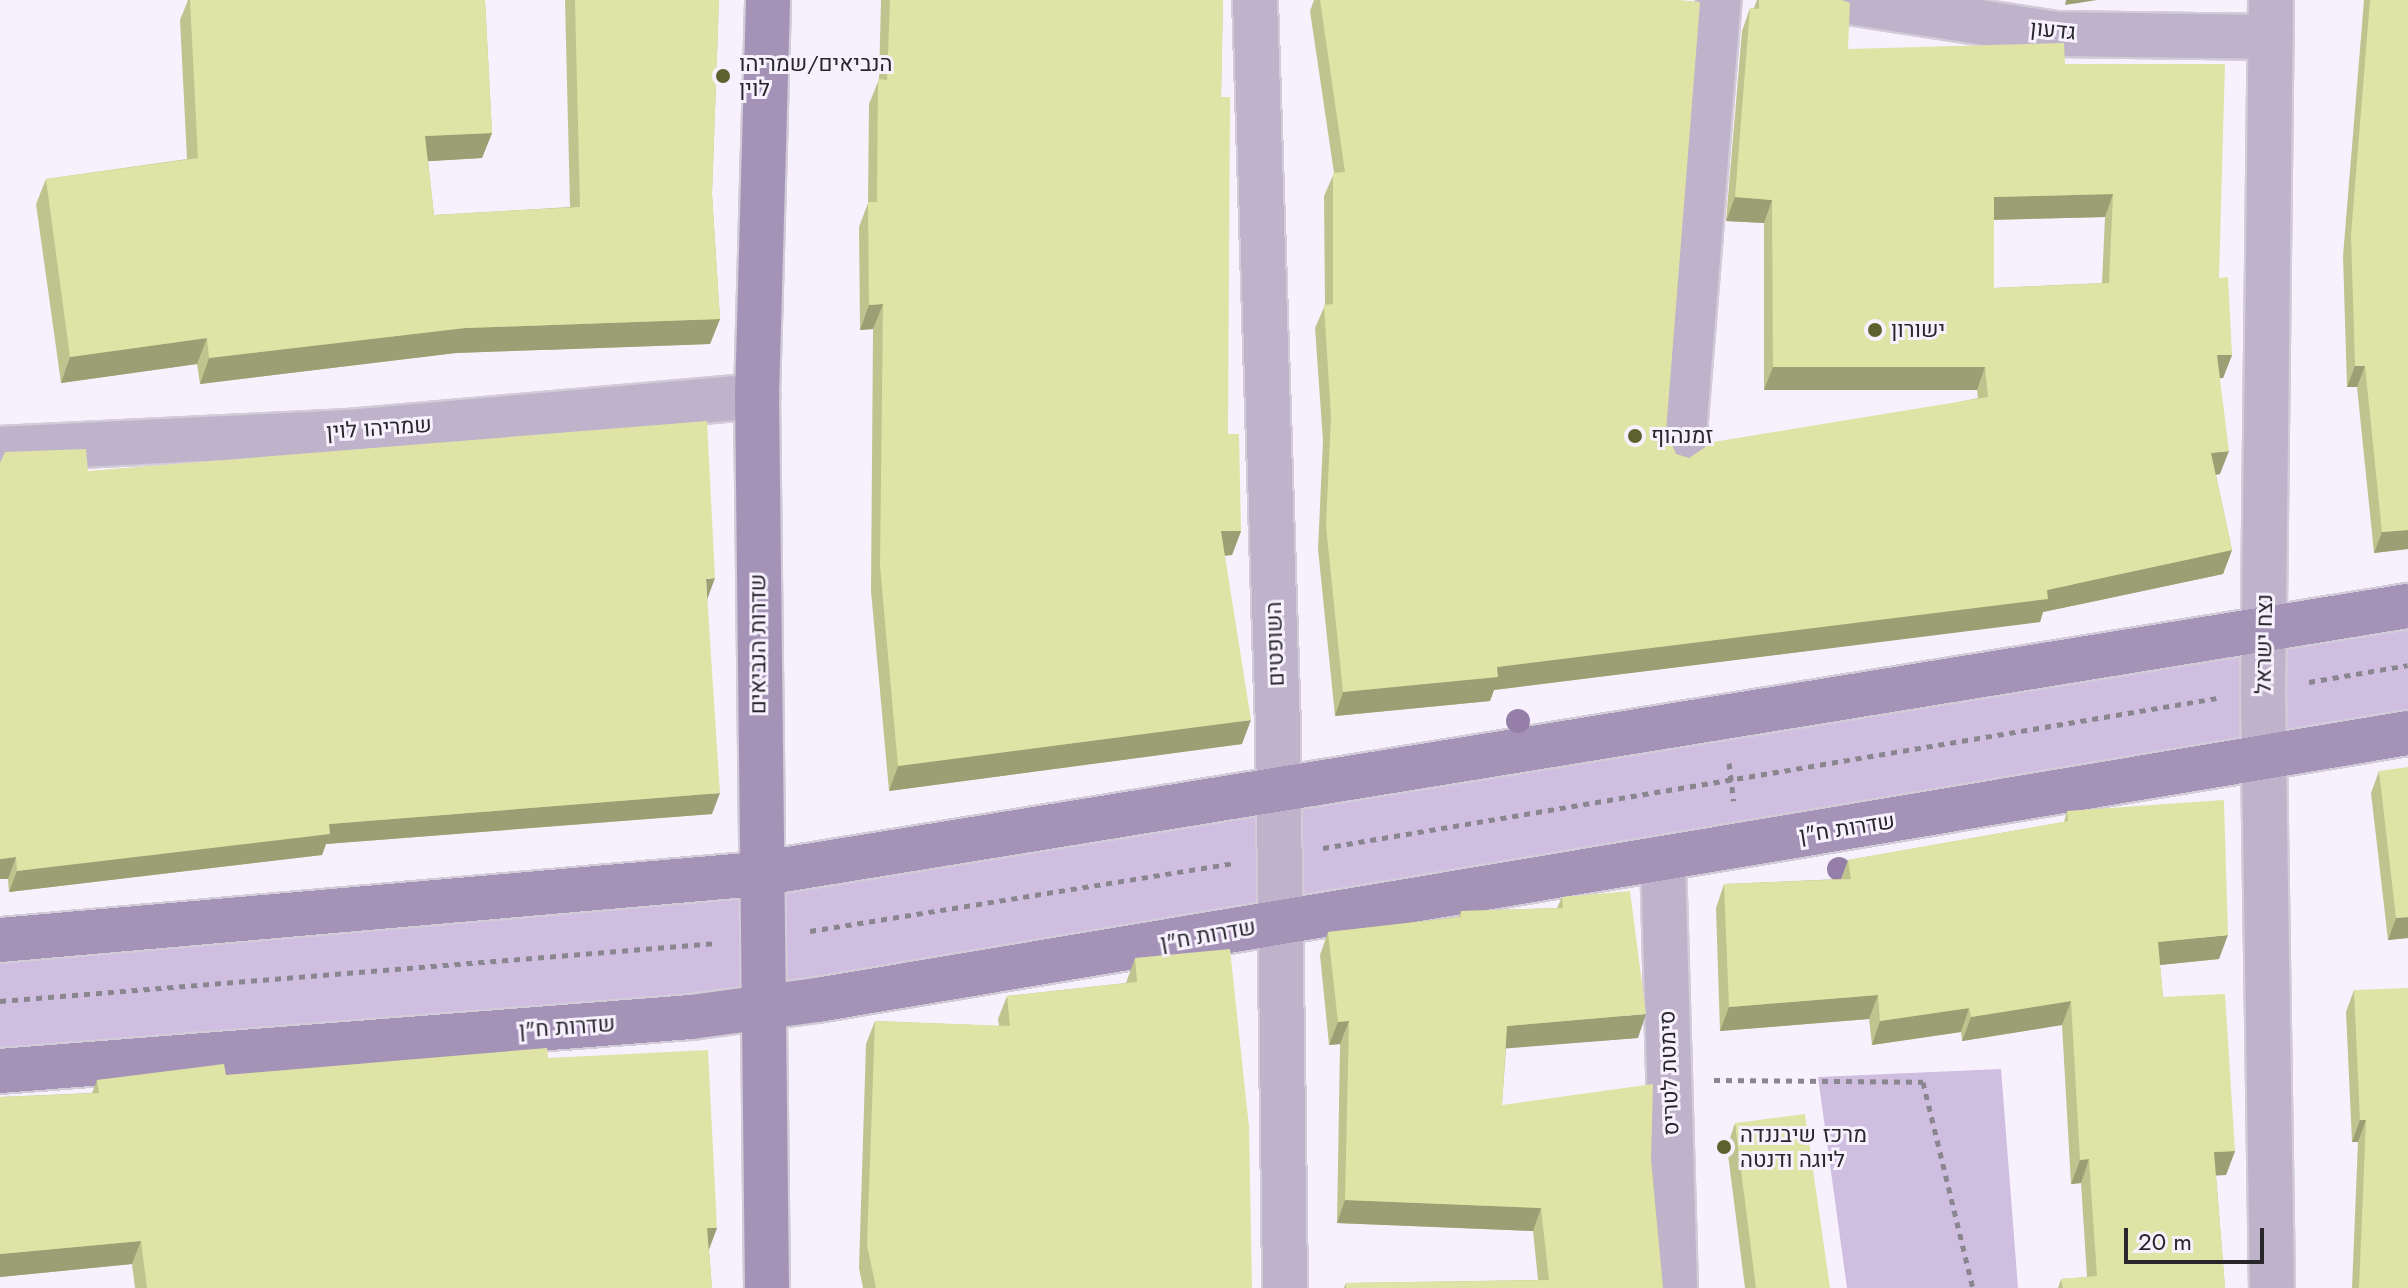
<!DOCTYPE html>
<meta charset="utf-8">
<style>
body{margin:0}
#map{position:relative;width:2408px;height:1288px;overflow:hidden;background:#f7f1fe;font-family:Jost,Heebo,sans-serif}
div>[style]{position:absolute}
.green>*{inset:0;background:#cfbee0}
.path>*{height:5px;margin-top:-2.5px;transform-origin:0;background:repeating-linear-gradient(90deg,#8a868f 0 6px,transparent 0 12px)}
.roads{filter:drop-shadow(2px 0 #d2ccd8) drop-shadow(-2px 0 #d2ccd8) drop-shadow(0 2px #d2ccd8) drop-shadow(0 -2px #d2ccd8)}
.street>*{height:44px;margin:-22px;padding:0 22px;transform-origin:22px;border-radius:22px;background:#bfb3cc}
.secondary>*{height:44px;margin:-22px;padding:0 22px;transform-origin:22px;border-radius:22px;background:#a593b7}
.trees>*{width:24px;height:24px;margin:-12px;border-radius:50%;background:#957ea7}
.wall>*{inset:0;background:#bfc48e}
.shaded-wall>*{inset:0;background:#9ba074}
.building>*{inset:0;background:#dee4a5}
.dots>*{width:22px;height:22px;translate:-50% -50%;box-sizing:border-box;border:4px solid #f7f1fe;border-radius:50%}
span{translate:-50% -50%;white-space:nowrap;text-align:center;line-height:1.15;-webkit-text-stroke:6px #f7f1fe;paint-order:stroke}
.street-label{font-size:22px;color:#28252b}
.poi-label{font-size:22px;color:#28252b}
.left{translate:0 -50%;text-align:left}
.scale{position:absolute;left:2124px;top:1228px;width:140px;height:36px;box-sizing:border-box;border:4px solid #28252b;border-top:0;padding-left:10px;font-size:24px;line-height:28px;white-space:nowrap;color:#28252b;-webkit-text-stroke:6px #f7f1fe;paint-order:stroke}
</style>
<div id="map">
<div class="green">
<i style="clip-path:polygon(2408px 621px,2408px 718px,736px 999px,0 1057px,0 951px,1264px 808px,1733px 738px)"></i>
<i style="clip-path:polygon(2001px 1069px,2018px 1288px,1847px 1288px,1818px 1077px)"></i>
</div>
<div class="path">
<i style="left:2309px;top:682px;width:100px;rotate:-9.7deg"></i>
<i style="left:1729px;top:763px;width:38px;rotate:83deg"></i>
<i style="left:1323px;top:848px;width:906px;rotate:-9.52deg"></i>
<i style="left:810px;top:931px;width:429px;rotate:-9.1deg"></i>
<i style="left:0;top:1001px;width:719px;rotate:-4.62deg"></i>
<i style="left:1714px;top:1080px;width:209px;rotate:0.5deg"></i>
<i style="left:1923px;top:1082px;width:212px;rotate:76.4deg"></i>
</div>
<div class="roads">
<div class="street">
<i style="left:1255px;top:0;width:728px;rotate:88.19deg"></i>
<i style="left:1278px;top:728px;width:560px;rotate:89.28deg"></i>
<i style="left:1836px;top:0;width:223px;rotate:8.8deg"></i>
<i style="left:2056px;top:34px;width:215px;rotate:0.8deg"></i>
<i style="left:2271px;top:0;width:690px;rotate:90.66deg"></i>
<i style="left:2263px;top:690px;width:598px;rotate:89.14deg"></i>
<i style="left:0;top:449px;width:348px;rotate:-2.8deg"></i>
<i style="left:348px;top:432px;width:411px;rotate:-5deg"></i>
<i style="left:1682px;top:457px;width:458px;rotate:-85.4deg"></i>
<i style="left:1663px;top:858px;width:430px;rotate:88.4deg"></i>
</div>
<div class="secondary">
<i style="left:0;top:940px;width:761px;rotate:-4.98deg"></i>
<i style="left:758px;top:874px;width:1672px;rotate:-9.23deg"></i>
<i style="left:0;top:1071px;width:693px;rotate:-4.47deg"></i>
<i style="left:691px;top:1017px;width:127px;rotate:-7.7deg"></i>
<i style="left:817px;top:1000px;width:1613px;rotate:-9.53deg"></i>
<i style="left:767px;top:1288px;width:892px;rotate:-90.64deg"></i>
<i style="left:757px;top:396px;width:396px;rotate:-88.4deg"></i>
</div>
</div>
<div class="trees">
<i style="left:1518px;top:721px"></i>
<i style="left:1839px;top:869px"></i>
</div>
<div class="wall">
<i style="clip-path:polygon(188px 0,485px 0,492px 133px,482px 158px,428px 161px,434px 215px,570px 207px,565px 0,719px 0,712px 194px,720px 319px,710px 344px,456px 353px,200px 384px,197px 364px,61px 383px,36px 204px,46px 179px,187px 159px,180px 20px)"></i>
<i style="clip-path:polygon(881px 0,1223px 0,1221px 97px,1228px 434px,1241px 531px,1232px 555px,1225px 556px,1242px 744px,889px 791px,871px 591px,873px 329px,860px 330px,859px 227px,868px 203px,869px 104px,879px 79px)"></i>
<i style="clip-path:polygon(evenodd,1314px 0,1679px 0,1666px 432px,1676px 454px,1689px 458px,1978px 398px,1977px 390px,1764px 390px,1764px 223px,1726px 221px,1742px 31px,1750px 8px,1754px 8px,1757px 0,1842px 0,1848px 49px,2065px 64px,2219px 278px,2232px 355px,2223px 378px,2220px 378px,2220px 474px,2216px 475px,2232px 550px,2223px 574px,2043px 612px,2040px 622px,1494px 690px,1490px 701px,1335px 716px,1318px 549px,1323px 441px,1315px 328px,1325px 305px,1324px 196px,1334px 173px,1310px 11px,1314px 0,2105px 217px,2102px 283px,1994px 288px,1994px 220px,2105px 217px)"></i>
<i style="clip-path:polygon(2364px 0,2408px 0,2408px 549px,2374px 553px,2357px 387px,2347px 387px,2343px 256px)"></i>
<i style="clip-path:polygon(0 463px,88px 471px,707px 599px,712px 814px,326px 844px,322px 855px,9px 892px,8px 879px,0 879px)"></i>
<i style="clip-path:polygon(2379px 771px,2408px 938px,2388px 940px,2371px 793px)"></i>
<i style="clip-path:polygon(2067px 811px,2219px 959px,2160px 965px,2163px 997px,2235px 1151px,2226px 1175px,2216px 1175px,2225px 1288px,2058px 1288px,2061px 1279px,2087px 1277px,2081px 1183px,2071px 1184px,2062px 1025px,1962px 1041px,1961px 1032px,1872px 1045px,1869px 1019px,1720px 1031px,1716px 908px,1724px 884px,1841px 879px,1848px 860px,2064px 822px)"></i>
<i style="clip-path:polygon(1562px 897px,1638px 1038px,1506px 1048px,1502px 1105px,1651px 1160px,1663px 1288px,1344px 1288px,1346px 1283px,1538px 1280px,1533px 1231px,1337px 1223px,1340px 1044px,1329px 1045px,1320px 955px,1328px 932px,1459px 917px,1461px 911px,1557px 908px)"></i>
<i style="clip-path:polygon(1135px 958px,1252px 1288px,863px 1288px,859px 1268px,866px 1044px,875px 1021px,999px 1026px,998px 1019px,1007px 996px,1126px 983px)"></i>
<i style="clip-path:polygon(2354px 990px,2408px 1288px,2352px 1288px,2358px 1142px,2352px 1142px,2346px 1012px)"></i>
<i style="clip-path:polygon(548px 1058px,717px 1228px,709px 1250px,712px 1288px,135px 1288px,132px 1264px,0 1277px,0 1097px,92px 1093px,97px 1080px,226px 1075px)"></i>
<i style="clip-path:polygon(1735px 1123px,1830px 1288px,1745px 1288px,1727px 1147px)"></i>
</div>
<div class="shaded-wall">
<i style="clip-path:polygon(2066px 0,2097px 0,2065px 5px)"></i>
<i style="clip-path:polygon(492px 133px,482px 158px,416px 162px,425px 136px)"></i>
<i style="clip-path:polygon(2113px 194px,2105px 217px,1985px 220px,1994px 197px)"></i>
<i style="clip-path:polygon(1735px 197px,1772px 200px,1764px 223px,1726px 221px)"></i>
<i style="clip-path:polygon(883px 304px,873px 329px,860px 330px,869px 305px)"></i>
<i style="clip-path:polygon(720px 319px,710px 344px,456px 353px,200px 384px,209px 358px,465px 328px)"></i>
<i style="clip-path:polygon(207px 338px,197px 364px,61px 383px,70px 357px)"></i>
<i style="clip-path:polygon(2217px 355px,2232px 355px,2223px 378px,2209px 379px)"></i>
<i style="clip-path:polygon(2355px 366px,2365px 366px,2357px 387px,2347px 387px)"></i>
<i style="clip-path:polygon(1773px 367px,1985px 367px,1977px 390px,1764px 390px)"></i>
<i style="clip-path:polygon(2229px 451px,2220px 474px,2202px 477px,2211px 453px)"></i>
<i style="clip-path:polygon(2408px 530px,2408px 549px,2374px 553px,2382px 532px)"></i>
<i style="clip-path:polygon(1221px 531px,1241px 531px,1232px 555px,1212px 556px)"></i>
<i style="clip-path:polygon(2232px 550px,2223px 574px,2043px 612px,2040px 622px,1494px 690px,1490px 701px,1335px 716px,1343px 692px,1497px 667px,2047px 590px)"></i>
<i style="clip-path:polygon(715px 578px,707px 600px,706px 579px)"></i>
<i style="clip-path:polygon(1251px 720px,1242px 744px,889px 791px,898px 766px)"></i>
<i style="clip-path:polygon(720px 793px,712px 814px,326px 844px,322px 855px,9px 892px,17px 871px,329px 824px)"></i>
<i style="clip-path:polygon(16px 857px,8px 879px,0 879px,0 859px)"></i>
<i style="clip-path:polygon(2408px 917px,2408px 938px,2388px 940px,2396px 918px)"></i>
<i style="clip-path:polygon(2228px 935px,2219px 959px,2150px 966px,2158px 942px)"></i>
<i style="clip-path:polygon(1878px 995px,1869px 1019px,1720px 1031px,1729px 1007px)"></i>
<i style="clip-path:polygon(2071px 1001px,2062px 1025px,1962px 1041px,1971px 1017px)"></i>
<i style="clip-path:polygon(1969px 1008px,1961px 1032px,1872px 1045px,1880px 1021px)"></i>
<i style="clip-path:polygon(1646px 1014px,1638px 1038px,1499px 1049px,1507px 1026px)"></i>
<i style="clip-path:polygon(1349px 1021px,1340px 1044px,1329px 1045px,1338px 1022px)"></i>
<i style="clip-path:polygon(2360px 1120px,2366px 1120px,2358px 1142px,2352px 1142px)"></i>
<i style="clip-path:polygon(2235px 1151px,2226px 1175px,2206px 1176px,2214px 1152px)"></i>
<i style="clip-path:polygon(2089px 1159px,2081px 1183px,2071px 1184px,2080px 1160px)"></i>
<i style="clip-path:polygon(1345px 1200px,1541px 1208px,1533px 1231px,1337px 1223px)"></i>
<i style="clip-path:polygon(707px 1228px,717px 1228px,708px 1251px)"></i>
<i style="clip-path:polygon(141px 1241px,132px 1264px,0 1277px,0 1254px)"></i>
</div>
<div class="building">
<i style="clip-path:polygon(190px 0,485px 0,492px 133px,425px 136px,434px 215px,580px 207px,575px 0,719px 0,712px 194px,720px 319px,465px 328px,209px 358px,207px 338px,70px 357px,46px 179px,198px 158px)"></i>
<i style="clip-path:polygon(890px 0,1223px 0,1221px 97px,1230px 97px,1228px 434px,1239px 434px,1241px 531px,1221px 531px,1251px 720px,898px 766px,880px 566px,883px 304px,869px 305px,868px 202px,877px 202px,878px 79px,887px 80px)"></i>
<i style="clip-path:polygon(evenodd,1320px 0,1679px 0,1700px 2px,1666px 432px,1676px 454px,1689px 458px,1713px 442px,1988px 397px,1985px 367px,1773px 367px,1772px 200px,1735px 197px,1750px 8px,1759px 9px,1759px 0,1842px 0,1850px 3px,1848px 49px,2064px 43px,2065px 64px,2225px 64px,2219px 278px,2228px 277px,2232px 355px,2217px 355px,2229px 451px,2211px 453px,2232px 550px,2047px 590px,2048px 599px,1497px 667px,1498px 677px,1343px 692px,1326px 526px,1331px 417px,1324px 305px,1333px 304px,1333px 173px,1345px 172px,1320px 0,2113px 194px,2109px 283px,1994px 288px,1994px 197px,2113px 194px)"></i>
<i style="clip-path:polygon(2370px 0,2408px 0,2408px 530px,2382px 532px,2365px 366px,2355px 366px,2351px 235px)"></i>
<i style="clip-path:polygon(707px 421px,715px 578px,706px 579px,720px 793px,329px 824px,330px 834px,17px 871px,16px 857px,0 859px,0 463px,5px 452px,86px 449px,88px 471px)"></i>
<i style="clip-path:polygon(2408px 767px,2408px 917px,2396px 918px,2379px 771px)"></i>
<i style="clip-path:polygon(2224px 800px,2228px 935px,2158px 942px,2163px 997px,2225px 994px,2235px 1151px,2214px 1152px,2225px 1288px,2063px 1288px,2061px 1279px,2097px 1276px,2089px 1159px,2080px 1160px,2071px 1001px,1971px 1017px,1969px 1008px,1880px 1021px,1878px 995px,1729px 1007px,1724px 884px,1851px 879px,1848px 860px,2068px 821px,2067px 811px)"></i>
<i style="clip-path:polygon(1630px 891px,1646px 1014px,1507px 1026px,1502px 1105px,1653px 1084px,1651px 1160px,1663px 1288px,1346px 1288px,1346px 1283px,1549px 1280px,1541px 1208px,1345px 1200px,1349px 1021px,1338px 1022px,1328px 932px,1461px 917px,1461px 911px,1563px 908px,1562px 897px)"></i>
<i style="clip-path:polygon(1230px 949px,1249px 1127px,1252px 1288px,876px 1288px,867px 1245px,875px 1021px,1010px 1026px,1007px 996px,1137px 982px,1135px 958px)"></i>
<i style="clip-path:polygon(2408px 988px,2408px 1288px,2359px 1288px,2366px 1120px,2360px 1120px,2354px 990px)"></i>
<i style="clip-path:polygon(547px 1048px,548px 1058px,708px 1050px,717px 1228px,707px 1228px,712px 1288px,147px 1288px,141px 1241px,0 1254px,0 1097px,99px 1093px,97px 1080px,224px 1064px,226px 1075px)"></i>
<i style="clip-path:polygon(1805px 1114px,1830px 1288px,1756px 1288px,1735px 1123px)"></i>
</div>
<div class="dots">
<i style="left:723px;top:76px;background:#5d612e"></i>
<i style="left:1875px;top:330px;background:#5d612e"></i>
<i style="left:1635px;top:436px;background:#5d612e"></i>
<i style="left:1724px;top:1147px;background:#5d612e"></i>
</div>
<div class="street-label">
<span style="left:2053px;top:30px;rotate:6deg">גדעון</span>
<span style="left:379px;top:428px;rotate:-4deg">שמריהו לוין</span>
<span style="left:758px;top:644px;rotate:-90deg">שדרות הנביאים</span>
<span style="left:1275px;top:644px;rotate:-92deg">השופטים</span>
<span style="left:2264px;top:644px;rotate:-89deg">נצח ישראל</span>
<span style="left:1847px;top:828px;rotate:-9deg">שדרות ח"ן</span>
<span style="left:1208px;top:935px;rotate:-10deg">שדרות ח"ן</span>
<span style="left:567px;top:1027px;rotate:-4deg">שדרות ח"ן</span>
<span style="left:1669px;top:1073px;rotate:-92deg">סימטת לטריס</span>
</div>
<div class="poi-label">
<span class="left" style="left:739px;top:76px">הנביאים/שמריהו<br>לוין</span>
<span class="left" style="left:1891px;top:330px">ישורון</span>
<span class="left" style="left:1651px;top:436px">זמנהוף</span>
<span class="left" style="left:1740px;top:1147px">מרכז שיבננדה<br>ליוגה ודנטה</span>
</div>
<div class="scale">20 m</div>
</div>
